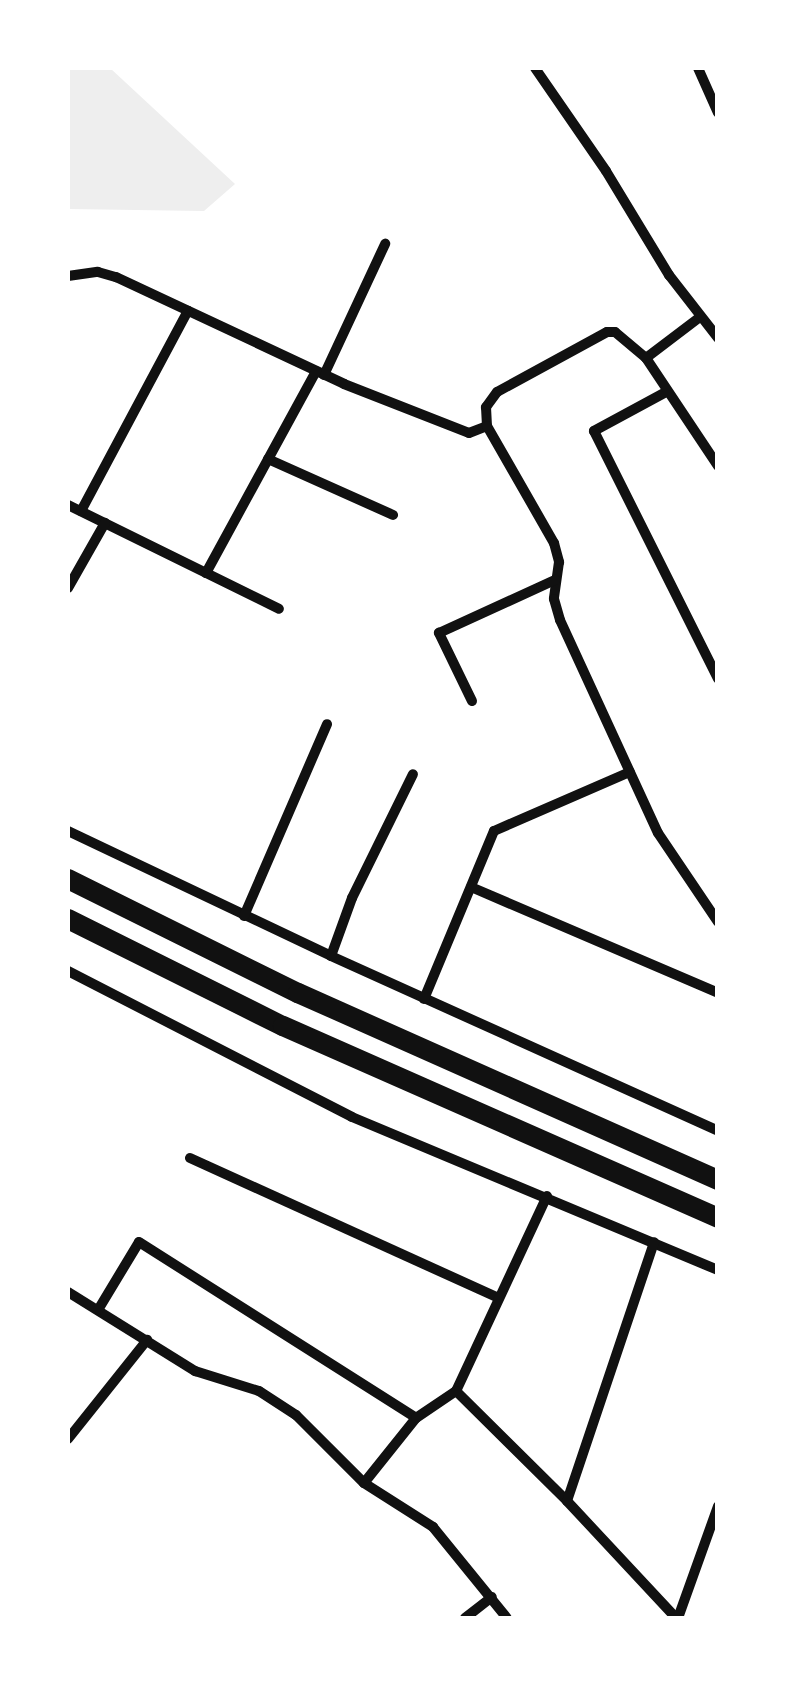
<!DOCTYPE html>
<style>
body{margin:0}
#map{position:relative;width:785px;height:1686px;overflow:hidden;background:#fff;font-family:Lato,sans-serif}
div>[style]{position:absolute}
.green>*{inset:0;background:#eee}
.minor>*{height:10px;margin:-5px;padding:0 5px;transform-origin:5px;border-radius:5px;background:#111}
.motorway>*{height:20px;margin:-10px;padding:0 10px;transform-origin:10px;border-radius:10px;background:#111}
span{translate:-50% -50%;white-space:nowrap;text-align:center;line-height:1.15;-webkit-text-stroke:10px #fff;paint-order:stroke}
.frame{position:absolute;inset:0;border:70px solid #fff;pointer-events:none}
</style>
<div id="map">
<div class="green">
<i style="clip-path:polygon(68px 68px,110px 68px,235px 184px,204px 211px,68px 209px)"></i>
</div>
<div class="minor">
<i style="left:535px;top:68px;width:125px;rotate:55.4deg"></i>
<i style="left:606px;top:171px;width:122px;rotate:58.8deg"></i>
<i style="left:669px;top:275px;width:80px;rotate:52.1deg"></i>
<i style="left:698px;top:68px;width:49px;rotate:66deg"></i>
<i style="left:68px;top:276px;width:30px;rotate:-8deg"></i>
<i style="left:98px;top:272px;width:19px;rotate:16deg"></i>
<i style="left:116px;top:277px;width:252px;rotate:25.1deg"></i>
<i style="left:344px;top:384px;width:134px;rotate:21.4deg"></i>
<i style="left:469px;top:433px;width:19px;rotate:-21deg"></i>
<i style="left:646px;top:358px;width:68px;rotate:-37.2deg"></i>
<i style="left:324px;top:375px;width:145px;rotate:-65deg"></i>
<i style="left:666px;top:392px;width:82px;rotate:151.6deg"></i>
<i style="left:594px;top:431px;width:277px;rotate:63.4deg"></i>
<i style="left:268px;top:459px;width:137px;rotate:24.1deg"></i>
<i style="left:718px;top:466px;width:130px;rotate:-123.7deg"></i>
<i style="left:646px;top:358px;width:40px;rotate:-140deg"></i>
<i style="left:615px;top:332px;width:8px;rotate:180deg"></i>
<i style="left:607px;top:332px;width:125px;rotate:151.4deg"></i>
<i style="left:497px;top:392px;width:19px;rotate:126deg"></i>
<i style="left:486px;top:407px;width:19px;rotate:87deg"></i>
<i style="left:487px;top:426px;width:135px;rotate:60.2deg"></i>
<i style="left:554px;top:543px;width:20px;rotate:75deg"></i>
<i style="left:559px;top:562px;width:37px;rotate:98deg"></i>
<i style="left:554px;top:599px;width:22px;rotate:74deg"></i>
<i style="left:560px;top:620px;width:234px;rotate:65.3deg"></i>
<i style="left:658px;top:833px;width:107px;rotate:56deg"></i>
<i style="left:68px;top:505px;width:235px;rotate:26.2deg"></i>
<i style="left:81px;top:511px;width:227px;rotate:-61.9deg"></i>
<i style="left:206px;top:573px;width:230px;rotate:-61.4deg"></i>
<i style="left:68px;top:588px;width:75px;rotate:-60.4deg"></i>
<i style="left:472px;top:701px;width:76px;rotate:-115.9deg"></i>
<i style="left:439px;top:633px;width:128px;rotate:-24.6deg"></i>
<i style="left:68px;top:831px;width:291px;rotate:25.4deg"></i>
<i style="left:331px;top:956px;width:425px;rotate:24.3deg"></i>
<i style="left:471px;top:887px;width:269px;rotate:23.2deg"></i>
<i style="left:244px;top:916px;width:209px;rotate:-66.6deg"></i>
<i style="left:331px;top:956px;width:62px;rotate:-70.1deg"></i>
<i style="left:352px;top:898px;width:138px;rotate:-63.8deg"></i>
<i style="left:68px;top:971px;width:319px;rotate:27.2deg"></i>
<i style="left:352px;top:1117px;width:397px;rotate:22.7deg"></i>
<i style="left:424px;top:999px;width:182px;rotate:-67.4deg"></i>
<i style="left:494px;top:831px;width:148px;rotate:-23.5deg"></i>
<i style="left:190px;top:1158px;width:339px;rotate:24.4deg"></i>
<i style="left:547px;top:1196px;width:215px;rotate:115deg"></i>
<i style="left:456px;top:1391px;width:156px;rotate:44.7deg"></i>
<i style="left:567px;top:1501px;width:160px;rotate:47deg"></i>
<i style="left:68px;top:1292px;width:150px;rotate:31.9deg"></i>
<i style="left:195px;top:1371px;width:67px;rotate:17.4deg"></i>
<i style="left:259px;top:1391px;width:44px;rotate:33deg"></i>
<i style="left:296px;top:1415px;width:96px;rotate:45deg"></i>
<i style="left:364px;top:1483px;width:82px;rotate:32.5deg"></i>
<i style="left:433px;top:1527px;width:117px;rotate:50.9deg"></i>
<i style="left:98px;top:1310px;width:79px;rotate:-58.9deg"></i>
<i style="left:139px;top:1242px;width:328px;rotate:32.4deg"></i>
<i style="left:68px;top:1439px;width:127px;rotate:-51.4deg"></i>
<i style="left:364px;top:1483px;width:83px;rotate:-51.3deg"></i>
<i style="left:416px;top:1418px;width:48px;rotate:-34deg"></i>
<i style="left:567px;top:1501px;width:273px;rotate:-71.4deg"></i>
<i style="left:465px;top:1618px;width:34px;rotate:-38deg"></i>
<i style="left:678px;top:1618px;width:119px;rotate:-70.3deg"></i>
</div>
<div class="motorway">
<i style="left:68px;top:879px;width:257px;rotate:26.4deg"></i>
<i style="left:298px;top:993px;width:460px;rotate:24deg"></i>
<i style="left:68px;top:919px;width:240px;rotate:26.5deg"></i>
<i style="left:283px;top:1026px;width:475px;rotate:23.8deg"></i>
</div>
<div class="frame"></div>
</div>
